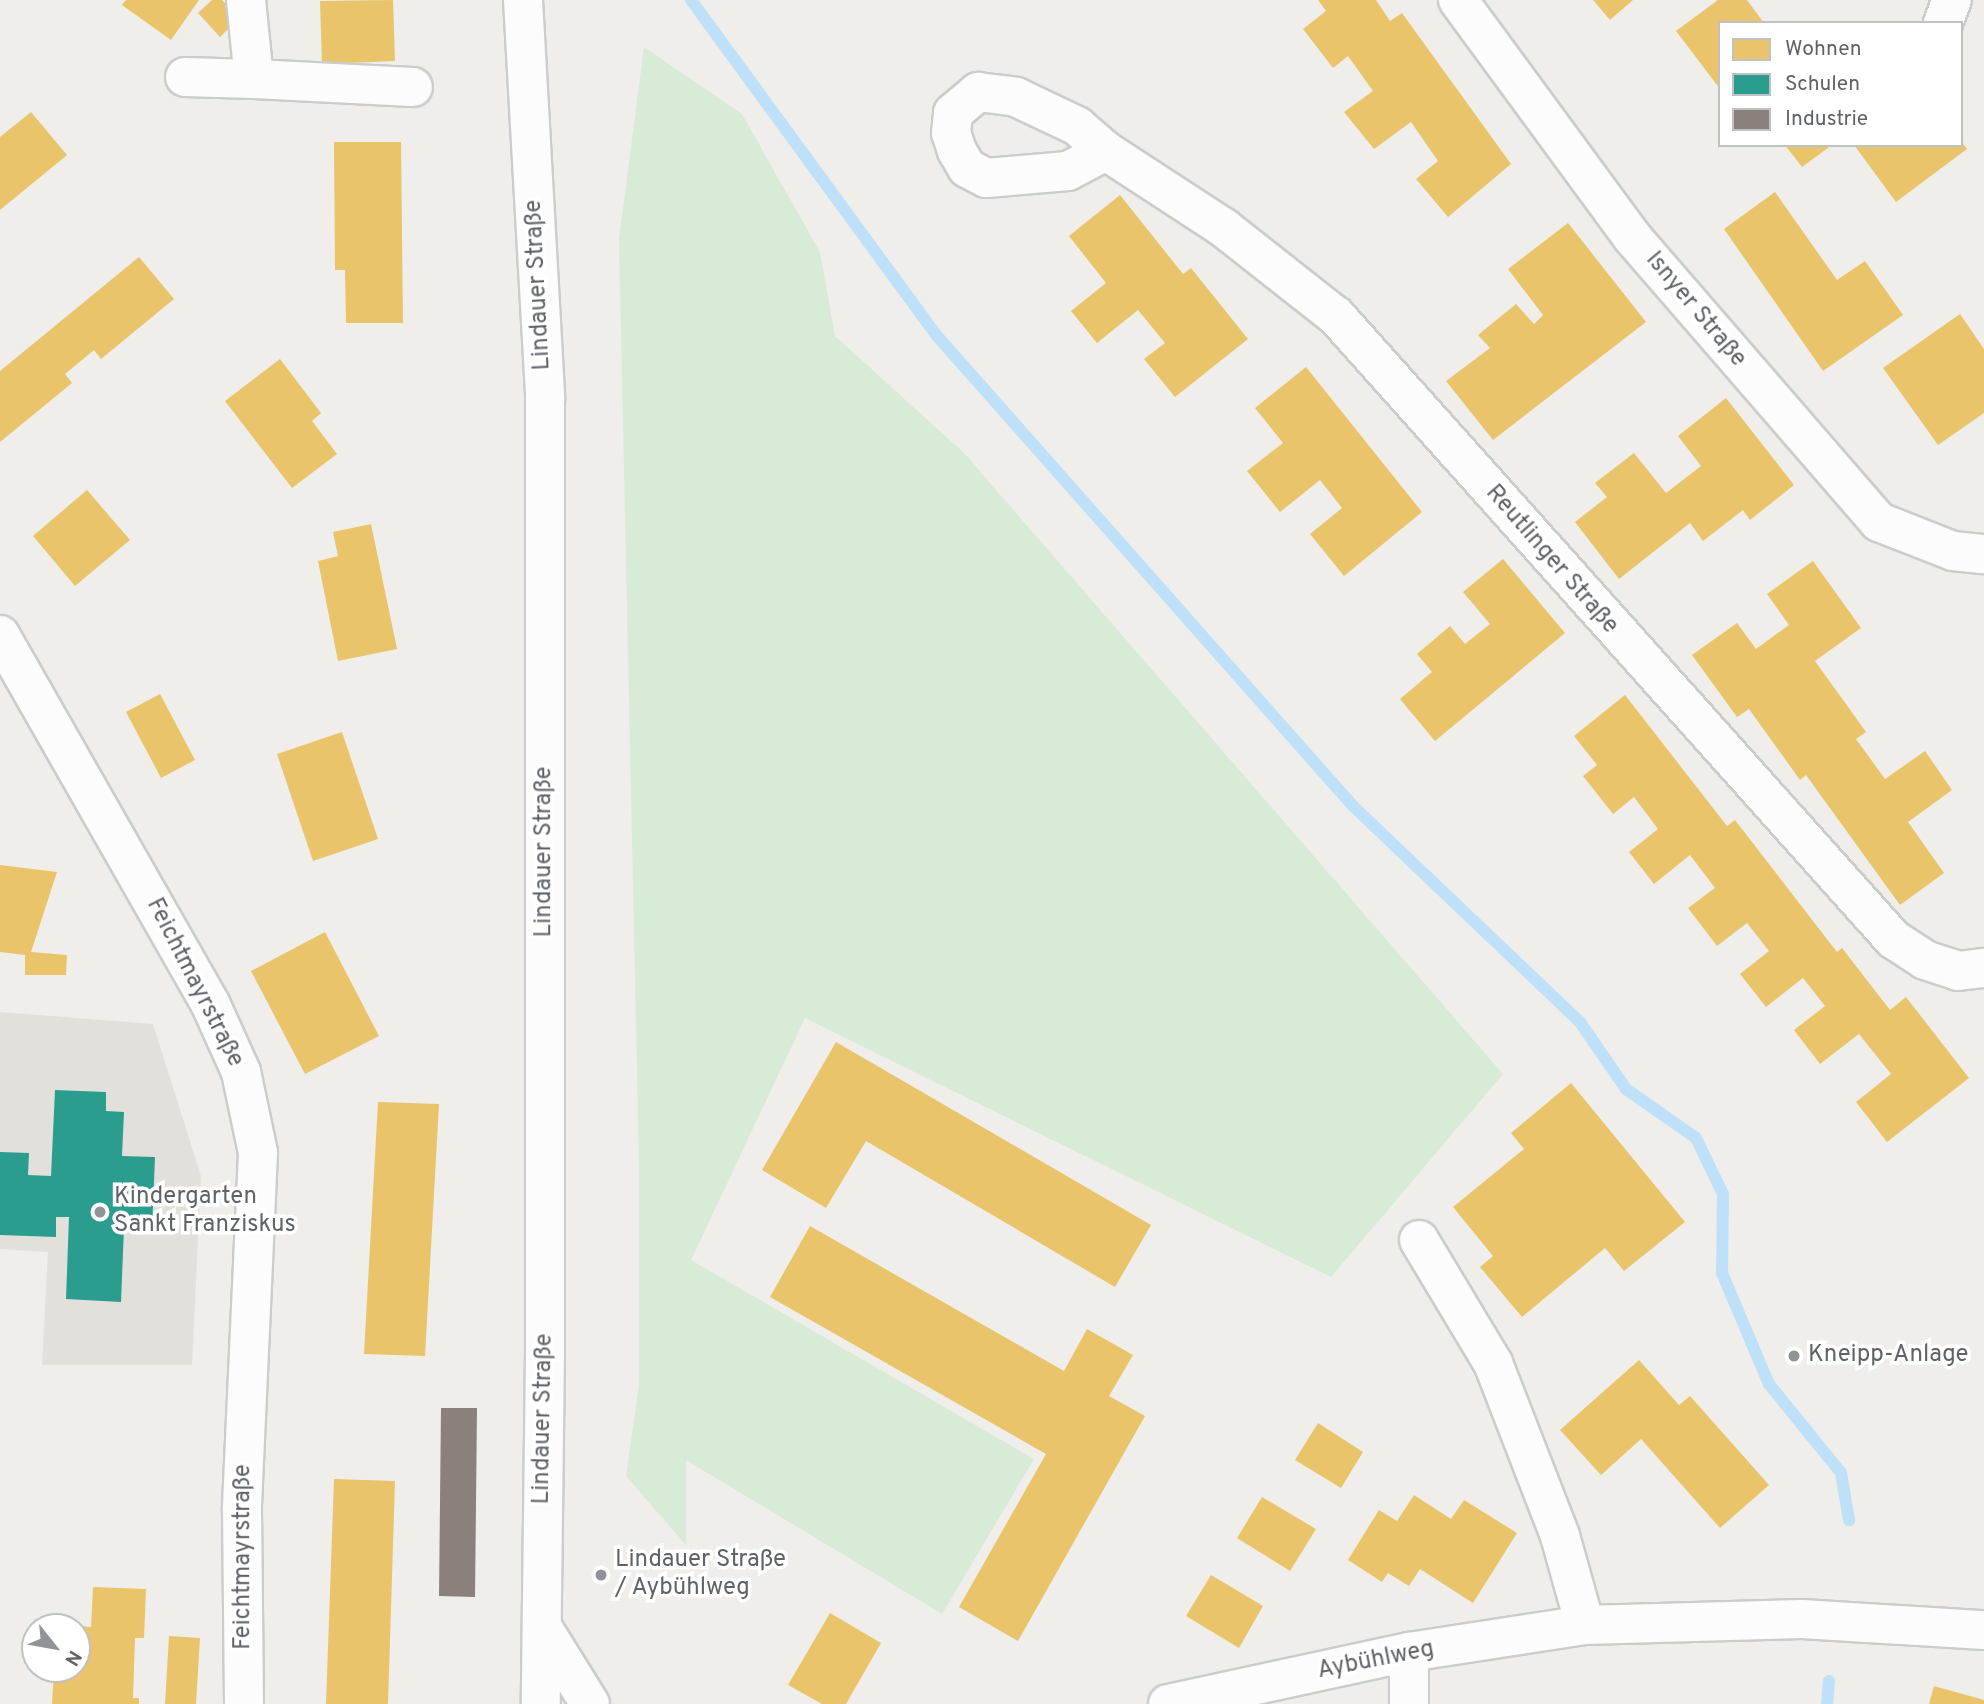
<!DOCTYPE html>
<meta charset="utf-8">
<style>
body{margin:0}
#map{position:relative;width:1984px;height:1704px;overflow:hidden;background:#efeeea;font-family:Overpass,sans-serif}
div>[style]{position:absolute}
.education>*{inset:0;background:#e2e0da}
.green>*{inset:0;background:#d8ebd6}
.homes>*{inset:0;background:#e9c46a}
.schools>*{inset:0;background:#2a9d8f}
.industry>*{inset:0;background:#8a817c}
.stream>*{height:12px;margin:-6px;padding:0 6px;transform-origin:6px;border-radius:6px;background:#bfe0f9}
.roads{filter:drop-shadow(2px 0 #cbcccc) drop-shadow(-2px 0 #cbcccc) drop-shadow(0 2px #cbcccc) drop-shadow(0 -2px #cbcccc)}
.street>*{height:38px;margin:-19px;padding:0 19px;transform-origin:19px;border-radius:19px;background:#fdfcfc}
.secondary>*{height:38px;margin:-19px;padding:0 19px;transform-origin:19px;border-radius:19px;background:#fdfcfc}
.dots>*{width:19px;height:19px;translate:-50% -50%;box-sizing:border-box;border:4px solid #fff;border-radius:50%}
span{translate:-50% -50%;white-space:nowrap;text-align:center;line-height:1.15;-webkit-text-stroke:7px #fff;paint-order:stroke}
.street-label{font-size:24px;color:#5f6368}
.poi-label{font-size:24px;color:#5f6368}
.left{translate:0 -50%;text-align:left}
.legend{position:absolute;left:1718px;top:21px;width:245px;height:126px;box-sizing:border-box;background:#fff;border:2px solid #bfc1c3;margin:0;padding:9px 12px;list-style:none;font-size:21px;color:#5f6368}
.legend li{display:flex;align-items:center;gap:14px;height:35px}
.legend b{width:35px;border:2px solid #bfc1c3}
.north{position:absolute;left:21px;top:1613px;width:70px;height:70px;box-sizing:border-box;background:#fff;border:2px solid #bfc1c3;border-radius:50%;rotate:121deg;font-size:19px;font-weight:700;line-height:28px;text-align:center;color:#5f6368}
.north::after{content:'';display:block;margin:auto;width:24px;height:32px;background:#919496;clip-path:polygon(50% 0,100% 100%,50% 72%,0 100%)}
</style>
<div id="map">
<div class="education">
<i style="clip-path:polygon(0 1012px,153px 1024px,201px 1176px,192px 1365px,42px 1365px,48px 1252px,0 1249px)"></i>
</div>
<div class="green">
<i style="clip-path:polygon(644px 47px,742px 114px,820px 252px,835px 336px,964px 453px,1503px 1074px,1331px 1277px,805px 1018px,691px 1260px,1034px 1459px,942px 1614px,686px 1460px,686px 1545px,626px 1476px,639px 1385px,639px 1163px,619px 239px)"></i>
</div>
<div class="homes">
<i style="clip-path:polygon(126px 0,199px 0,171px 40px,122px 5px)"></i>
<i style="clip-path:polygon(212px 0,222px 0,239px 18px,220px 37px,198px 13px)"></i>
<i style="clip-path:polygon(393px 0,395px 61px,322px 64px,320px 1px)"></i>
<i style="clip-path:polygon(1318px 0,1376px 0,1390px 21px,1402px 13px,1511px 164px,1448px 217px,1416px 179px,1438px 161px,1411px 122px,1374px 149px,1344px 112px,1373px 91px,1348px 56px,1333px 68px,1303px 29px,1326px 11px)"></i>
<i style="clip-path:polygon(1593px 0,1633px 0,1610px 20px)"></i>
<i style="clip-path:polygon(1718px 0,1747px 0,1764px 23px,1720px 23px,1720px 89px,1676px 31px)"></i>
<i style="clip-path:polygon(31px 112px,67px 155px,0 210px,0 137px)"></i>
<i style="clip-path:polygon(1961px 141px,1967px 149px,1896px 202px,1854px 145px,1961px 145px)"></i>
<i style="clip-path:polygon(334px 142px,401px 142px,403px 323px,346px 323px,345px 270px,335px 270px)"></i>
<i style="clip-path:polygon(1785px 145px,1832px 145px,1802px 167px)"></i>
<i style="clip-path:polygon(1775px 192px,1837px 280px,1865px 261px,1903px 315px,1823px 371px,1724px 229px)"></i>
<i style="clip-path:polygon(1120px 195px,1183px 274px,1191px 268px,1248px 339px,1175px 397px,1144px 359px,1165px 343px,1138px 310px,1097px 343px,1071px 311px,1106px 283px,1069px 236px)"></i>
<i style="clip-path:polygon(1568px 223px,1646px 322px,1493px 440px,1446px 381px,1490px 348px,1478px 335px,1516px 304px,1534px 324px,1543px 315px,1508px 269px)"></i>
<i style="clip-path:polygon(139px 257px,174px 299px,101px 359px,94px 350px,65px 374px,72px 383px,0 442px,0 371px)"></i>
<i style="clip-path:polygon(1960px 314px,1984px 349px,1984px 413px,1938px 445px,1883px 368px)"></i>
<i style="clip-path:polygon(280px 359px,321px 413px,312px 421px,337px 454px,292px 488px,225px 401px)"></i>
<i style="clip-path:polygon(1306px 367px,1422px 512px,1344px 576px,1310px 534px,1342px 508px,1320px 480px,1280px 512px,1247px 471px,1283px 443px,1255px 408px)"></i>
<i style="clip-path:polygon(1726px 398px,1794px 485px,1750px 520px,1743px 510px,1703px 541px,1690px 523px,1619px 579px,1575px 522px,1607px 497px,1595px 483px,1634px 453px,1666px 493px,1701px 466px,1678px 436px)"></i>
<i style="clip-path:polygon(87px 490px,130px 540px,75px 586px,33px 536px)"></i>
<i style="clip-path:polygon(371px 524px,397px 649px,338px 661px,318px 561px,338px 556px,333px 532px)"></i>
<i style="clip-path:polygon(1503px 559px,1565px 633px,1435px 741px,1400px 699px,1432px 672px,1417px 654px,1450px 626px,1465px 644px,1490px 624px,1463px 592px)"></i>
<i style="clip-path:polygon(1813px 561px,1861px 628px,1815px 661px,1866px 732px,1856px 739px,1885px 779px,1925px 751px,1952px 790px,1908px 822px,1944px 873px,1900px 905px,1806px 775px,1800px 780px,1749px 709px,1737px 717px,1692px 655px,1737px 623px,1756px 649px,1789px 625px,1767px 594px)"></i>
<i style="clip-path:polygon(160px 694px,195px 760px,161px 778px,126px 712px)"></i>
<i style="clip-path:polygon(1625px 695px,1727px 826px,1735px 820px,1837px 952px,1842px 948px,1890px 1010px,1906px 997px,1969px 1078px,1887px 1142px,1856px 1102px,1891px 1074px,1859px 1034px,1820px 1064px,1794px 1030px,1825px 1006px,1803px 978px,1766px 1007px,1740px 974px,1769px 951px,1747px 923px,1717px 946px,1688px 908px,1715px 888px,1690px 855px,1654px 884px,1629px 852px,1658px 829px,1634px 797px,1613px 814px,1583px 776px,1597px 765px,1574px 736px)"></i>
<i style="clip-path:polygon(342px 732px,378px 839px,313px 861px,277px 754px)"></i>
<i style="clip-path:polygon(0 865px,57px 872px,31px 952px,67px 955px,66px 975px,25px 975px,25px 955px,0 952px)"></i>
<i style="clip-path:polygon(325px 932px,379px 1036px,305px 1074px,251px 971px)"></i>
<i style="clip-path:polygon(836px 1042px,1151px 1225px,1115px 1287px,866px 1141px,826px 1208px,762px 1170px)"></i>
<i style="clip-path:polygon(1571px 1083px,1685px 1222px,1624px 1271px,1605px 1248px,1522px 1317px,1480px 1267px,1493px 1256px,1453px 1207px,1524px 1149px,1511px 1133px)"></i>
<i style="clip-path:polygon(378px 1102px,439px 1104px,425px 1356px,364px 1354px)"></i>
<i style="clip-path:polygon(810px 1226px,1064px 1371px,1087px 1329px,1133px 1355px,1109px 1396px,1145px 1416px,1018px 1641px,959px 1607px,1046px 1454px,770px 1297px)"></i>
<i style="clip-path:polygon(1639px 1360px,1679px 1405px,1690px 1396px,1769px 1485px,1720px 1528px,1641px 1439px,1601px 1475px,1560px 1430px)"></i>
<i style="clip-path:polygon(1318px 1423px,1363px 1452px,1341px 1488px,1295px 1460px)"></i>
<i style="clip-path:polygon(334px 1479px,395px 1481px,388px 1704px,326px 1704px)"></i>
<i style="clip-path:polygon(1414px 1495px,1451px 1519px,1464px 1500px,1517px 1533px,1473px 1603px,1420px 1569px,1409px 1586px,1388px 1573px,1382px 1582px,1348px 1560px,1379px 1510px,1397px 1521px)"></i>
<i style="clip-path:polygon(1262px 1497px,1316px 1529px,1290px 1571px,1237px 1538px)"></i>
<i style="clip-path:polygon(1211px 1575px,1263px 1606px,1239px 1648px,1186px 1616px)"></i>
<i style="clip-path:polygon(93px 1587px,146px 1589px,144px 1638px,135px 1638px,133px 1698px,139px 1698px,139px 1704px,52px 1704px,54px 1670px,77px 1669px,77px 1626px,91px 1627px)"></i>
<i style="clip-path:polygon(830px 1613px,881px 1643px,846px 1704px,822px 1704px,788px 1685px)"></i>
<i style="clip-path:polygon(169px 1636px,200px 1638px,196px 1704px,165px 1704px)"></i>
<i style="clip-path:polygon(1934px 1686px,1984px 1700px,1984px 1704px,1929px 1704px)"></i>
</div>
<div class="schools">
<i style="clip-path:polygon(55px 1090px,106px 1092px,106px 1111px,124px 1112px,122px 1156px,155px 1157px,152px 1230px,124px 1228px,121px 1302px,66px 1299px,69px 1217px,56px 1217px,56px 1237px,0 1235px,0 1152px,29px 1153px,28px 1175px,51px 1176px)"></i>
</div>
<div class="industry">
<i style="clip-path:polygon(441px 1408px,477px 1408px,475px 1597px,439px 1596px)"></i>
</div>
<div class="stream">
<i style="left:691px;top:0;width:418px;rotate:53.8deg"></i>
<i style="left:938px;top:337px;width:625px;rotate:48.5deg"></i>
<i style="left:1352px;top:805px;width:315px;rotate:43.6deg"></i>
<i style="left:1580px;top:1022px;width:81px;rotate:55.5deg"></i>
<i style="left:1626px;top:1089px;width:85px;rotate:35deg"></i>
<i style="left:1696px;top:1138px;width:62px;rotate:64.3deg"></i>
<i style="left:1723px;top:1194px;width:79px;rotate:90.7deg"></i>
<i style="left:1722px;top:1273px;width:121px;rotate:67.1deg"></i>
<i style="left:1769px;top:1384px;width:114px;rotate:51deg"></i>
<i style="left:1841px;top:1473px;width:48px;rotate:80.3deg"></i>
<i style="left:1827px;top:1704px;width:23px;rotate:-85deg"></i>
</div>
<div class="roads">
<div class="street">
<i style="left:1458px;top:0;width:294px;rotate:53.7deg"></i>
<i style="left:1632px;top:237px;width:377px;rotate:49.1deg"></i>
<i style="left:1879px;top:522px;width:79px;rotate:21.4deg"></i>
<i style="left:1953px;top:551px;width:31px;rotate:6deg"></i>
<i style="left:1943px;top:23px;width:25px;rotate:-69deg"></i>
<i style="left:185px;top:77px;width:69px;rotate:1.7deg"></i>
<i style="left:254px;top:79px;width:79px;rotate:-95.8deg"></i>
<i style="left:254px;top:79px;width:159px;rotate:2.9deg"></i>
<i style="left:1106px;top:151px;width:43px;rotate:152.2deg"></i>
<i style="left:1068px;top:171px;width:82px;rotate:175.1deg"></i>
<i style="left:986px;top:178px;width:21px;rotate:-152deg"></i>
<i style="left:967px;top:168px;width:20px;rotate:-120deg"></i>
<i style="left:957px;top:151px;width:19px;rotate:-108deg"></i>
<i style="left:951px;top:133px;width:20px;rotate:-84deg"></i>
<i style="left:953px;top:113px;width:33px;rotate:-40deg"></i>
<i style="left:978px;top:92px;width:38px;rotate:7deg"></i>
<i style="left:1016px;top:97px;width:68px;rotate:25.4deg"></i>
<i style="left:1077px;top:126px;width:38px;rotate:41deg"></i>
<i style="left:1106px;top:151px;width:141px;rotate:33.1deg"></i>
<i style="left:1224px;top:228px;width:142px;rotate:38.2deg"></i>
<i style="left:1336px;top:316px;width:836px;rotate:48.2deg"></i>
<i style="left:1893px;top:939px;width:38px;rotate:33deg"></i>
<i style="left:1925px;top:960px;width:35px;rotate:18deg"></i>
<i style="left:1958px;top:971px;width:26px;rotate:-7deg"></i>
<i style="left:0;top:635px;width:424px;rotate:60.3deg"></i>
<i style="left:210px;top:1003px;width:76px;rotate:65.8deg"></i>
<i style="left:241px;top:1072px;width:83px;rotate:78.1deg"></i>
<i style="left:258px;top:1153px;width:358px;rotate:92.6deg"></i>
<i style="left:242px;top:1511px;width:193px;rotate:89.4deg"></i>
<i style="left:1419px;top:1240px;width:144px;rotate:59deg"></i>
<i style="left:1493px;top:1363px;width:186px;rotate:68.8deg"></i>
<i style="left:1560px;top:1536px;width:92px;rotate:74.3deg"></i>
<i style="left:1168px;top:1704px;width:247px;rotate:-12.2deg"></i>
<i style="left:1409px;top:1652px;width:178px;rotate:-8.7deg"></i>
<i style="left:1585px;top:1625px;width:217px;rotate:-1.6deg"></i>
<i style="left:1802px;top:1619px;width:182px;rotate:3.5deg"></i>
<i style="left:1409px;top:1704px;width:52px;rotate:-90deg"></i>
</div>
<div class="secondary">
<i style="left:523px;top:0;width:398px;rotate:86.8deg"></i>
<i style="left:545px;top:397px;width:955px;rotate:90deg"></i>
<i style="left:545px;top:1352px;width:352px;rotate:90.7deg"></i>
<i style="left:544px;top:1630px;width:87px;rotate:58.1deg"></i>
</div>
</div>
<div class="dots">
<i style="left:100px;top:1212px;background:#919496"></i>
<i style="left:1794px;top:1356px;background:#919496"></i>
<i style="left:601px;top:1575px;background:#919496"></i>
</div>
<div class="street-label">
<span style="left:539px;top:285px;rotate:-93deg">Lindauer Straße</span>
<span style="left:1695px;top:310px;rotate:50deg">Isnyer Straße</span>
<span style="left:1551px;top:560px;rotate:49deg">Reutlinger Straße</span>
<span style="left:545px;top:852px;rotate:-90deg">Lindauer Straße</span>
<span style="left:194px;top:983px;rotate:63deg">Feichtmayrstraße</span>
<span style="left:544px;top:1419px;rotate:-89deg">Lindauer Straße</span>
<span style="left:244px;top:1557px;rotate:-90deg">Feichtmayrstraße</span>
<span style="left:1376px;top:1661px;rotate:-11deg">Aybühlweg</span>
</div>
<div class="poi-label">
<span class="left" style="left:114px;top:1212px">Kindergarten<br>Sankt Franziskus</span>
<span class="left" style="left:1808px;top:1356px">Kneipp-Anlage</span>
<span class="left" style="left:615px;top:1575px">Lindauer Straße<br>/ Aybühlweg</span>
</div>
<ul class="legend">
<li><b style="height:19px;background:#e9c46a"></b>Wohnen</li>
<li><b style="height:19px;background:#2a9d8f"></b>Schulen</li>
<li><b style="height:19px;background:#8a817c"></b>Industrie</li>
</ul>
<div class="north">N</div>
</div>
